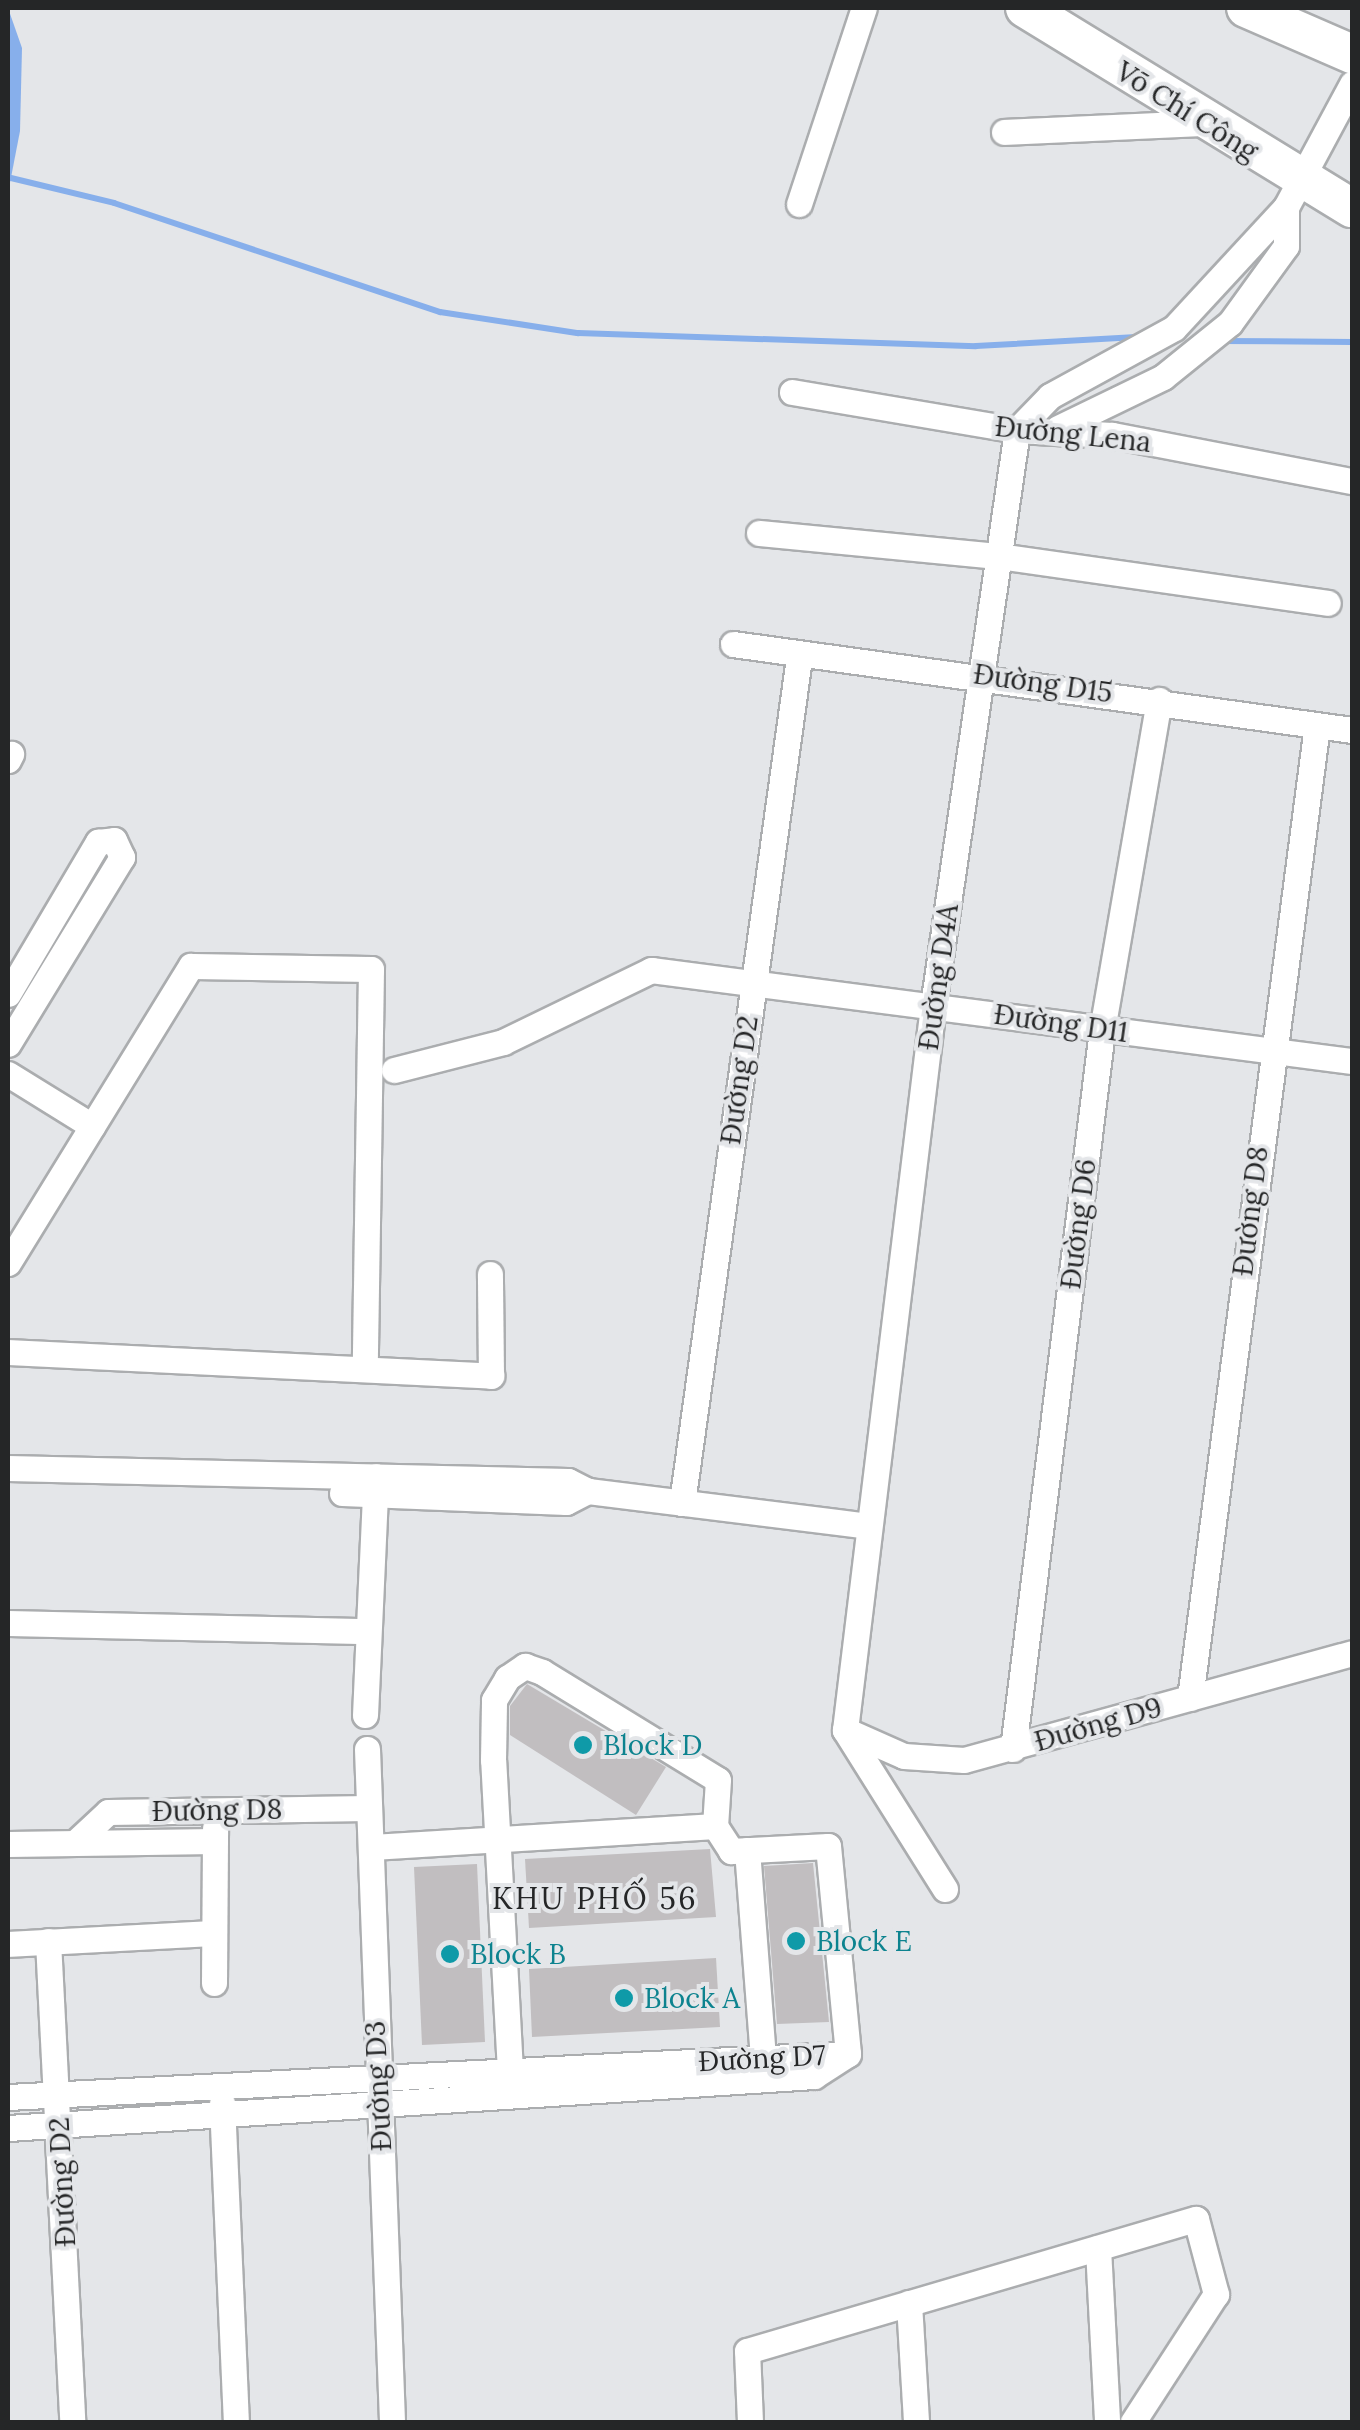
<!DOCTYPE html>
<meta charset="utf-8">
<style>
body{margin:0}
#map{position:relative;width:1360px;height:2430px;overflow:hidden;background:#e4e6e9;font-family:Lora,serif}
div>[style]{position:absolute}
.water>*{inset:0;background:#87afeb}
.stream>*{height:6px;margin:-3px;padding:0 3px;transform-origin:3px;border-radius:3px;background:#87afeb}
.building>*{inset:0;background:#c1bec0}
.roads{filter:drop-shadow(2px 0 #abadaf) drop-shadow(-2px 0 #abadaf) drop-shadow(0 2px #abadaf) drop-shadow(0 -2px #abadaf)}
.minor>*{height:25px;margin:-12.5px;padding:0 12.5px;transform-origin:12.5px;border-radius:12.5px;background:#fff}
.highway>*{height:38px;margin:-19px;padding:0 19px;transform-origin:19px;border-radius:19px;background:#fff}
.dots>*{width:28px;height:28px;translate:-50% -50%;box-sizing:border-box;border:5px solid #e4e6e9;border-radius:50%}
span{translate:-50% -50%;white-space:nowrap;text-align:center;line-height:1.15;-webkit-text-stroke:8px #e4e6e9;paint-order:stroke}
.street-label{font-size:28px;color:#252627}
.culture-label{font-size:28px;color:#0d838f}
.left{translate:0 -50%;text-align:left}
.neighbourhood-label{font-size:30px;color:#252627;letter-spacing:2.5px}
.frame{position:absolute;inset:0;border:10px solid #252627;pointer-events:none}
</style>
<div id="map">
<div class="water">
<i style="clip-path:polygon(8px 8px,22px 48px,20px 131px,8px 193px)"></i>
</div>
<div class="stream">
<i style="left:11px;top:178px;width:106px;rotate:13.6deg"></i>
<i style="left:114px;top:203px;width:344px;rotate:18.5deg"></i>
<i style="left:440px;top:312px;width:140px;rotate:8.7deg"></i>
<i style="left:578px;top:333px;width:398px;rotate:1.9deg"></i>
<i style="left:976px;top:346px;width:161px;rotate:-3.2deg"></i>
<i style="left:1219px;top:341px;width:133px;rotate:0.4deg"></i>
</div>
<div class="building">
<i style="clip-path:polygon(527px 1684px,666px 1767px,636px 1815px,510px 1735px,510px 1706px)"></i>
<i style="clip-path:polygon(710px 1849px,716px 1917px,529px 1928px,525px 1859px)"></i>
<i style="clip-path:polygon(813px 1863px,829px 2022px,777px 2024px,764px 1866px)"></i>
<i style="clip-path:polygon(477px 1864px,485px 2042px,422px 2045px,414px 1867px)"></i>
<i style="clip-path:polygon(716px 1958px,720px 2027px,532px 2037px,529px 1969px)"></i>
</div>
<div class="roads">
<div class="minor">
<i style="left:1004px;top:132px;width:202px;rotate:-2.6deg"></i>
<i style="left:799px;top:204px;width:206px;rotate:-71.7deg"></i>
<i style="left:792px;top:392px;width:228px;rotate:9.6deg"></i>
<i style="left:1017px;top:430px;width:95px;rotate:3deg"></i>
<i style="left:1112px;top:435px;width:244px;rotate:10.9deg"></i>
<i style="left:1058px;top:428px;width:117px;rotate:-25.9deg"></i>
<i style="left:1163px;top:377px;width:86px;rotate:-38.9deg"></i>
<i style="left:1230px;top:323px;width:95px;rotate:-54deg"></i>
<i style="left:1286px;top:246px;width:39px;rotate:-90deg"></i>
<i style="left:1286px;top:207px;width:140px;rotate:-61.8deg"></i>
<i style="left:1017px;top:430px;width:47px;rotate:-45.9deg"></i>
<i style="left:1050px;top:396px;width:141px;rotate:-28.7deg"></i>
<i style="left:1174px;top:328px;width:165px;rotate:-47.2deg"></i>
<i style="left:759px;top:533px;width:240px;rotate:5.5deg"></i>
<i style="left:998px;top:556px;width:333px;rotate:8.1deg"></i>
<i style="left:733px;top:644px;width:625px;rotate:7.91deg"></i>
<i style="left:8px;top:760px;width:7px;rotate:-63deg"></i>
<i style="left:8px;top:994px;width:177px;rotate:-59.4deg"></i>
<i style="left:98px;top:842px;width:16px;rotate:-7deg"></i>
<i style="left:114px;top:840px;width:19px;rotate:65deg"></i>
<i style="left:122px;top:857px;width:219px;rotate:121.4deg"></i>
<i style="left:394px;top:1070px;width:113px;rotate:-14.4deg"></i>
<i style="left:503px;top:1042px;width:165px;rotate:-25.9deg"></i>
<i style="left:651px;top:970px;width:707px;rotate:7.4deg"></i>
<i style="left:8px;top:1074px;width:99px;rotate:31.8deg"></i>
<i style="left:8px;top:1263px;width:349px;rotate:-58.4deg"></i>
<i style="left:191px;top:966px;width:180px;rotate:1deg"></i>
<i style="left:371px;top:969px;width:400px;rotate:90.9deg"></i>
<i style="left:8px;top:1352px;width:484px;rotate:2.8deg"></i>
<i style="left:491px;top:1376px;width:102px;rotate:-90.6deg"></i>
<i style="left:8px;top:1468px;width:560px;rotate:1.33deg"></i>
<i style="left:568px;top:1481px;width:22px;rotate:27deg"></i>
<i style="left:588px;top:1491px;width:282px;rotate:7.1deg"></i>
<i style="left:342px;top:1493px;width:224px;rotate:2.3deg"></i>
<i style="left:566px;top:1502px;width:25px;rotate:-27deg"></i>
<i style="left:682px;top:1503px;width:853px;rotate:-82.12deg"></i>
<i style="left:8px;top:1623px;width:360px;rotate:1.3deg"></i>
<i style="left:1190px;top:1698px;width:980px;rotate:-82.56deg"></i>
<i style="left:365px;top:1715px;width:239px;rotate:-87.4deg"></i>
<i style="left:845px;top:1730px;width:64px;rotate:23.8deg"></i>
<i style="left:904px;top:1756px;width:60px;rotate:3.8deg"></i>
<i style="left:964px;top:1760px;width:402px;rotate:-15.4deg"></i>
<i style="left:367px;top:1749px;width:673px;rotate:87.87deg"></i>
<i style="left:1013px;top:1749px;width:724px;rotate:-82.94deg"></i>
<i style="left:1102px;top:1030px;width:335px;rotate:-80.2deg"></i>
<i style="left:77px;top:1841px;width:42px;rotate:-43.1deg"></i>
<i style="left:108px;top:1812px;width:260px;rotate:-0.9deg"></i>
<i style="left:8px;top:1844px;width:207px;rotate:-0.8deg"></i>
<i style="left:372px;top:1847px;width:344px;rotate:-3.5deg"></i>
<i style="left:715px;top:1826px;width:30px;rotate:57deg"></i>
<i style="left:731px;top:1851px;width:97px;rotate:-3deg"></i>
<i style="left:828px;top:1846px;width:209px;rotate:84.5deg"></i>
<i style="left:747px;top:1850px;width:208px;rotate:85.6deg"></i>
<i style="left:945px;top:1889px;width:188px;rotate:-122.2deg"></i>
<i style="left:845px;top:1730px;width:729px;rotate:-83.07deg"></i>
<i style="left:933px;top:1006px;width:582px;rotate:-81.7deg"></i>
<i style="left:48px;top:1941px;width:482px;rotate:87.1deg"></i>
<i style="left:8px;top:1944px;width:206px;rotate:-3.1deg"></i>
<i style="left:214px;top:1983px;width:155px;rotate:-89.6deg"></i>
<i style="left:510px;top:2071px;width:311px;rotate:-93.1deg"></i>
<i style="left:493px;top:1760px;width:60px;rotate:-89deg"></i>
<i style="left:494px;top:1700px;width:26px;rotate:-59deg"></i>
<i style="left:507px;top:1678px;width:22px;rotate:-34deg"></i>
<i style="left:525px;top:1666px;width:18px;rotate:19deg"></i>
<i style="left:542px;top:1672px;width:206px;rotate:31.5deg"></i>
<i style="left:718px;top:1780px;width:46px;rotate:93.7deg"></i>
<i style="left:8px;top:2097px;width:841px;rotate:-2.93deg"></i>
<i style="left:222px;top:2103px;width:319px;rotate:87.5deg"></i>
<i style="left:8px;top:2128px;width:808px;rotate:-3.69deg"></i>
<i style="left:814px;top:2076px;width:40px;rotate:-32.9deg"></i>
<i style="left:1098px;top:2248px;width:174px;rotate:87deg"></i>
<i style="left:909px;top:2303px;width:119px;rotate:86.6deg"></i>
<i style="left:750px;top:2422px;width:71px;rotate:-92.4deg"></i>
<i style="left:747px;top:2351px;width:468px;rotate:-16.4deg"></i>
<i style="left:1196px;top:2219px;width:78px;rotate:75.1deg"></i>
<i style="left:1216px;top:2294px;width:153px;rotate:123deg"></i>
</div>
<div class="highway">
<i style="left:1025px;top:8px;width:383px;rotate:31.5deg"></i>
<i style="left:1246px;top:8px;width:116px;rotate:23.5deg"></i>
</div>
</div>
<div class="dots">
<i style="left:583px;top:1745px;background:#0f9aa8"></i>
<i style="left:796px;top:1941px;background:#0f9aa8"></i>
<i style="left:450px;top:1954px;background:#0f9aa8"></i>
<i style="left:624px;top:1998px;background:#0f9aa8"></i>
</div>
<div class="street-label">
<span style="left:1187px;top:111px;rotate:32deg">Võ Chí Công</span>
<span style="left:1073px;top:434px;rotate:6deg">Đường Lena</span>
<span style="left:1043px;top:683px;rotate:8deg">Đường D15</span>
<span style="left:938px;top:977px;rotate:-82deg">Đường D4A</span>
<span style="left:1061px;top:1023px;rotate:8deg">Đường D11</span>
<span style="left:739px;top:1080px;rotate:-82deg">Đường D2</span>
<span style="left:1250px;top:1211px;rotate:-83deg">Đường D8</span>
<span style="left:1078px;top:1224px;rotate:-83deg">Đường D6</span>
<span style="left:1098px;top:1724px;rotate:-16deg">Đường D9</span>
<span style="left:217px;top:1810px;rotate:-1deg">Đường D8</span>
<span style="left:762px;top:2058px;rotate:-3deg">Đường D7</span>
<span style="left:378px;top:2086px;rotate:-93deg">Đường D3</span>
<span style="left:62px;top:2182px;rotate:-93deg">Đường D2</span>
</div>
<div class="culture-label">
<span class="left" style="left:603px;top:1745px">Block D</span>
<span class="left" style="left:816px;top:1941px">Block E</span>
<span class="left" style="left:470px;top:1954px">Block B</span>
<span class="left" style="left:644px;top:1998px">Block A</span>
</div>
<div class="neighbourhood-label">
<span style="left:595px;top:1898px">KHU PHỐ 56</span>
</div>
<div class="frame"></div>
</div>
